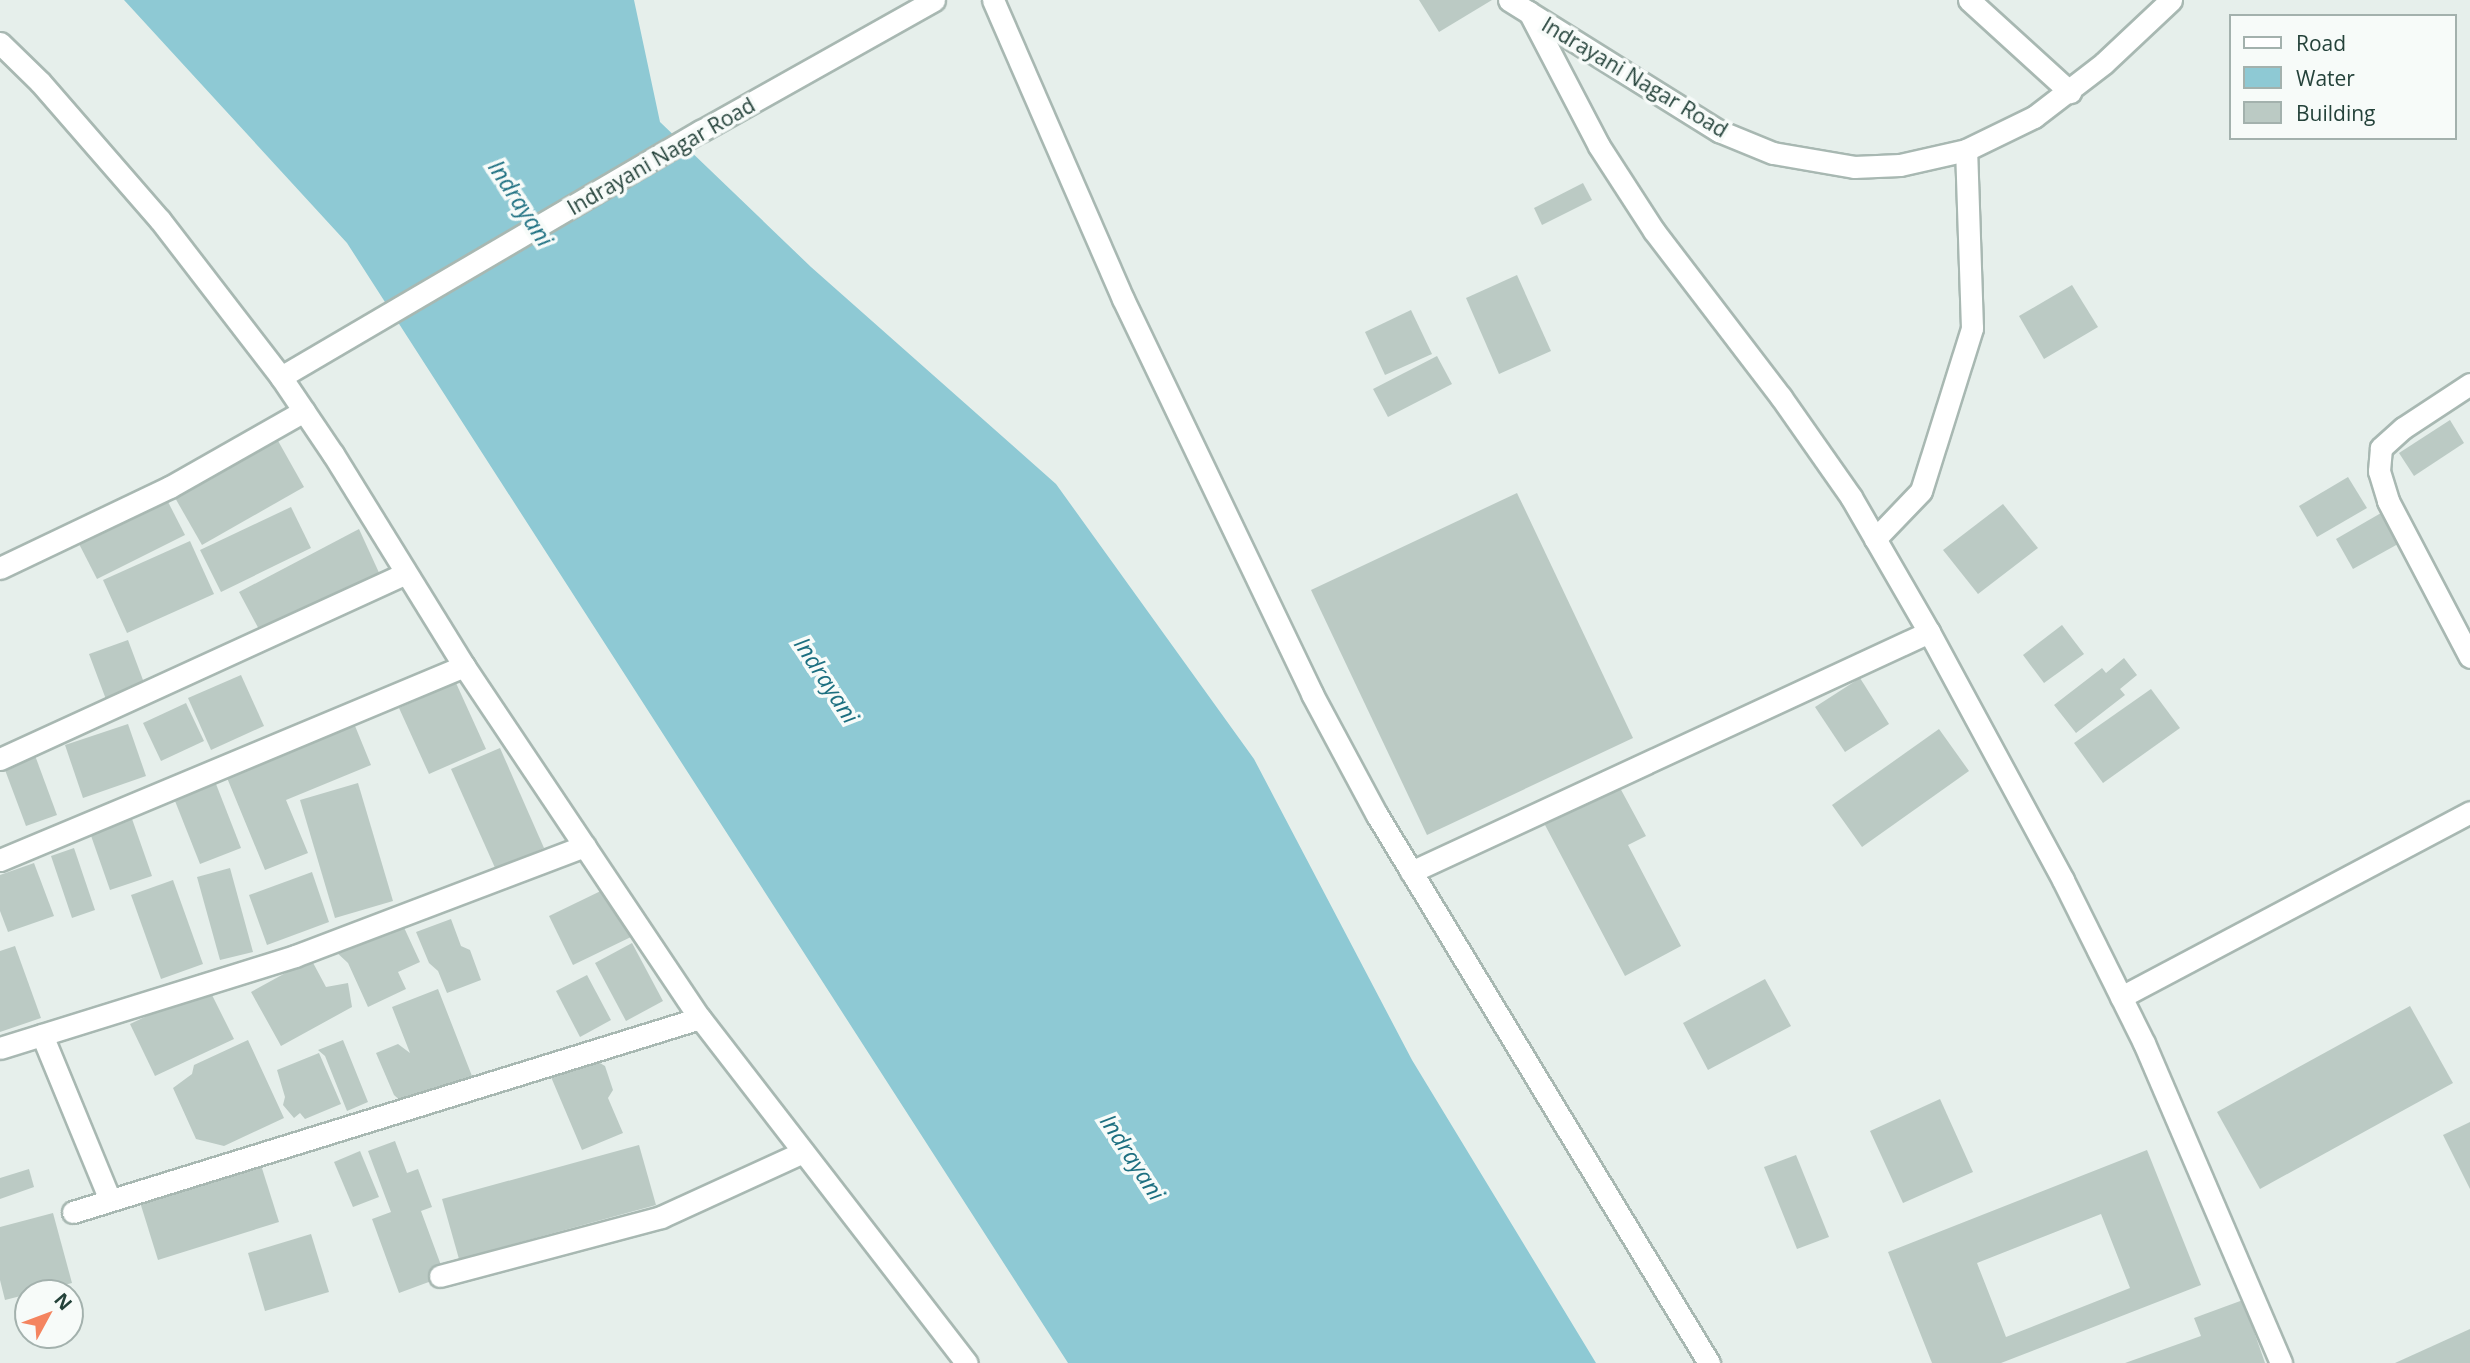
<!DOCTYPE html>
<style>
body{margin:0}
#map{position:relative;width:2470px;height:1363px;overflow:hidden;background:#e6efeb;font-family:"Open Sans",sans-serif}
div>[style]{position:absolute}
.water>*{inset:0;background:#8ec9d4}
.building>*{inset:0;background:#bbcac4}
.roads{filter:drop-shadow(2px 0 #a8b8b2) drop-shadow(-2px 0 #a8b8b2) drop-shadow(0 2px #a8b8b2) drop-shadow(0 -2px #a8b8b2)}
.minor>*{height:21px;margin:-10.5px;padding:0 10.5px;transform-origin:10.5px;border-radius:10.5px;background:#fff}
span{translate:-50% -50%;white-space:nowrap;text-align:center;line-height:1.15;-webkit-text-stroke:7px #f7fbf9;paint-order:stroke}
.street-label{font-size:21px;color:#24423a}
.water-label{font-size:23px;color:#1c6f80;font-style:italic}
.legend{position:absolute;left:2229px;top:14px;width:228px;height:126px;box-sizing:border-box;background:#f7fbf9;border:2px solid #a3b1ad;margin:0;padding:9px 12px;list-style:none;font-size:21px;color:#24423a}
.legend li{display:flex;align-items:center;gap:14px;height:35px}
.legend b{width:35px;border:2px solid #a3b1ad}
.north{position:absolute;left:14px;top:1279px;width:70px;height:70px;box-sizing:border-box;background:#f7fbf9;border:2px solid #a3b1ad;border-radius:50%;rotate:49deg;font-size:19px;font-weight:700;line-height:28px;text-align:center;color:#24423a}
.north::after{content:'';display:block;margin:auto;width:24px;height:32px;background:#f4845f;clip-path:polygon(50% 0,100% 100%,50% 72%,0 100%)}
</style>
<div id="map">
<div class="water">
<i style="clip-path:polygon(124px 0,634px 0,660px 122px,811px 267px,1056px 484px,1254px 759px,1412px 1060px,1596px 1363px,1068px 1363px,347px 243px)"></i>
</div>
<div class="building">
<i style="clip-path:polygon(1419px 0,1492px 0,1439px 32px)"></i>
<i style="clip-path:polygon(1583px 183px,1592px 200px,1542px 225px,1534px 208px)"></i>
<i style="clip-path:polygon(1517px 275px,1551px 351px,1499px 374px,1466px 298px)"></i>
<i style="clip-path:polygon(2072px 285px,2098px 327px,2044px 359px,2019px 316px)"></i>
<i style="clip-path:polygon(1411px 310px,1432px 354px,1385px 375px,1365px 332px)"></i>
<i style="clip-path:polygon(1437px 356px,1452px 384px,1388px 417px,1373px 389px)"></i>
<i style="clip-path:polygon(2450px 420px,2464px 443px,2414px 476px,2399px 453px)"></i>
<i style="clip-path:polygon(277px 439px,304px 487px,202px 545px,174px 496px)"></i>
<i style="clip-path:polygon(2348px 477px,2367px 508px,2317px 537px,2299px 506px)"></i>
<i style="clip-path:polygon(1517px 493px,1633px 738px,1427px 835px,1311px 590px)"></i>
<i style="clip-path:polygon(165px 496px,185px 535px,97px 579px,77px 540px)"></i>
<i style="clip-path:polygon(2003px 504px,2038px 548px,1978px 594px,1943px 550px)"></i>
<i style="clip-path:polygon(291px 507px,311px 548px,221px 592px,200px 550px)"></i>
<i style="clip-path:polygon(2381px 513px,2398px 544px,2353px 569px,2336px 539px)"></i>
<i style="clip-path:polygon(359px 529px,381px 577px,262px 635px,239px 592px)"></i>
<i style="clip-path:polygon(190px 541px,214px 594px,127px 633px,103px 580px)"></i>
<i style="clip-path:polygon(2062px 625px,2084px 654px,2044px 683px,2023px 655px)"></i>
<i style="clip-path:polygon(128px 640px,146px 688px,107px 702px,89px 654px)"></i>
<i style="clip-path:polygon(2124px 658px,2137px 675px,2120px 689px,2125px 695px,2076px 733px,2054px 705px,2102px 668px,2106px 673px)"></i>
<i style="clip-path:polygon(241px 675px,264px 726px,211px 750px,188px 698px)"></i>
<i style="clip-path:polygon(1860px 678px,1889px 724px,1845px 752px,1815px 707px)"></i>
<i style="clip-path:polygon(456px 683px,486px 749px,429px 774px,399px 708px)"></i>
<i style="clip-path:polygon(2151px 689px,2180px 728px,2103px 783px,2074px 743px)"></i>
<i style="clip-path:polygon(186px 703px,204px 741px,161px 761px,143px 723px)"></i>
<i style="clip-path:polygon(353px 721px,371px 765px,286px 800px,308px 853px,265px 870px,225px 773px)"></i>
<i style="clip-path:polygon(128px 724px,146px 776px,83px 798px,65px 745px)"></i>
<i style="clip-path:polygon(1939px 729px,1969px 771px,1862px 847px,1832px 805px)"></i>
<i style="clip-path:polygon(500px 748px,544px 848px,496px 870px,451px 769px)"></i>
<i style="clip-path:polygon(33px 750px,57px 815px,26px 826px,2px 762px)"></i>
<i style="clip-path:polygon(358px 783px,393px 901px,335px 918px,300px 800px)"></i>
<i style="clip-path:polygon(216px 784px,241px 848px,200px 864px,175px 801px)"></i>
<i style="clip-path:polygon(1619px 786px,1646px 836px,1628px 845px,1681px 946px,1625px 976px,1545px 825px)"></i>
<i style="clip-path:polygon(131px 816px,152px 876px,110px 890px,89px 830px)"></i>
<i style="clip-path:polygon(74px 848px,95px 910px,72px 918px,51px 856px)"></i>
<i style="clip-path:polygon(34px 863px,54px 916px,8px 932px,0 911px,0 875px)"></i>
<i style="clip-path:polygon(230px 868px,253px 952px,220px 960px,197px 877px)"></i>
<i style="clip-path:polygon(312px 872px,329px 922px,267px 945px,249px 895px)"></i>
<i style="clip-path:polygon(173px 880px,203px 964px,161px 979px,131px 895px)"></i>
<i style="clip-path:polygon(609px 887px,633px 936px,573px 965px,549px 916px)"></i>
<i style="clip-path:polygon(451px 919px,461px 946px,470px 950px,481px 980px,447px 993px,438px 971px,429px 963px,416px 932px)"></i>
<i style="clip-path:polygon(401px 921px,420px 962px,398px 972px,406px 989px,368px 1007px,348px 963px,334px 950px)"></i>
<i style="clip-path:polygon(632px 943px,663px 1001px,626px 1021px,595px 963px)"></i>
<i style="clip-path:polygon(15px 946px,41px 1018px,0 1032px,0 951px)"></i>
<i style="clip-path:polygon(311px 959px,326px 987px,348px 983px,352px 1007px,281px 1046px,251px 992px)"></i>
<i style="clip-path:polygon(587px 975px,611px 1020px,580px 1037px,556px 991px)"></i>
<i style="clip-path:polygon(1765px 979px,1791px 1026px,1708px 1070px,1683px 1023px)"></i>
<i style="clip-path:polygon(208px 987px,234px 1039px,155px 1076px,130px 1024px)"></i>
<i style="clip-path:polygon(438px 989px,472px 1076px,403px 1103px,394px 1095px,376px 1053px,398px 1044px,410px 1053px,392px 1007px)"></i>
<i style="clip-path:polygon(2410px 1006px,2453px 1083px,2260px 1189px,2217px 1112px)"></i>
<i style="clip-path:polygon(248px 1040px,284px 1118px,224px 1146px,196px 1139px,173px 1088px,192px 1074px,194px 1065px)"></i>
<i style="clip-path:polygon(343px 1040px,368px 1102px,347px 1111px,325px 1056px,318px 1050px)"></i>
<i style="clip-path:polygon(319px 1053px,341px 1104px,305px 1119px,300px 1113px,294px 1118px,283px 1105px,285px 1097px,277px 1070px)"></i>
<i style="clip-path:polygon(593px 1059px,605px 1066px,613px 1090px,608px 1098px,623px 1133px,582px 1150px,551px 1077px)"></i>
<i style="clip-path:polygon(1940px 1099px,1973px 1172px,1903px 1203px,1870px 1131px)"></i>
<i style="clip-path:polygon(2470px 1122px,2470px 1189px,2443px 1135px)"></i>
<i style="clip-path:polygon(395px 1141px,407px 1173px,418px 1169px,432px 1207px,421px 1211px,445px 1276px,399px 1293px,372px 1219px,391px 1212px,368px 1151px)"></i>
<i style="clip-path:polygon(639px 1145px,656px 1205px,459px 1259px,442px 1199px)"></i>
<i style="clip-path:polygon(evenodd,2147px 1150px,2201px 1285px,2001px 1363px,1932px 1363px,1888px 1252px,2147px 1150px,2101px 1214px,2130px 1288px,2006px 1337px,1977px 1263px,2101px 1214px)"></i>
<i style="clip-path:polygon(360px 1151px,379px 1197px,353px 1207px,334px 1162px)"></i>
<i style="clip-path:polygon(1796px 1155px,1829px 1237px,1797px 1249px,1764px 1167px)"></i>
<i style="clip-path:polygon(260px 1162px,279px 1222px,158px 1260px,139px 1199px)"></i>
<i style="clip-path:polygon(29px 1169px,34px 1187px,0 1199px,0 1178px)"></i>
<i style="clip-path:polygon(53px 1213px,72px 1283px,5px 1300px,0 1280px,0 1227px)"></i>
<i style="clip-path:polygon(311px 1234px,329px 1292px,265px 1311px,248px 1253px)"></i>
<i style="clip-path:polygon(2243px 1300px,2265px 1363px,2125px 1363px,2201px 1336px,2194px 1318px)"></i>
<i style="clip-path:polygon(2470px 1329px,2470px 1363px,2395px 1363px)"></i>
</div>
<div class="roads">
<div class="minor">
<i style="left:993px;top:0;width:326px;rotate:66.5deg"></i>
<i style="left:1123px;top:299px;width:438px;rotate:64.4deg"></i>
<i style="left:1312px;top:694px;width:137px;rotate:61.8deg"></i>
<i style="left:1377px;top:815px;width:641px;rotate:58.79deg"></i>
<i style="left:1509px;top:0;width:248px;rotate:32deg"></i>
<i style="left:1719px;top:131px;width:58px;rotate:22.2deg"></i>
<i style="left:1773px;top:153px;width:82px;rotate:9.8deg"></i>
<i style="left:1854px;top:167px;width:46px;rotate:-2.5deg"></i>
<i style="left:1900px;top:165px;width:68px;rotate:-12.8deg"></i>
<i style="left:1966px;top:150px;width:76px;rotate:-25.9deg"></i>
<i style="left:2034px;top:117px;width:88px;rotate:-37.6deg"></i>
<i style="left:2104px;top:63px;width:92px;rotate:-43.2deg"></i>
<i style="left:1969px;top:0;width:137px;rotate:42.3deg"></i>
<i style="left:1529px;top:12px;width:151px;rotate:62.4deg"></i>
<i style="left:1599px;top:146px;width:101px;rotate:57.1deg"></i>
<i style="left:1654px;top:231px;width:209px;rotate:52.6deg"></i>
<i style="left:1781px;top:397px;width:122px;rotate:55deg"></i>
<i style="left:1851px;top:497px;width:156px;rotate:60deg"></i>
<i style="left:1929px;top:632px;width:282px;rotate:61.6deg"></i>
<i style="left:2063px;top:880px;width:182px;rotate:63.6deg"></i>
<i style="left:2144px;top:1043px;width:348px;rotate:66.8deg"></i>
<i style="left:0;top:43px;width:56px;rotate:44.3deg"></i>
<i style="left:40px;top:82px;width:183px;rotate:49deg"></i>
<i style="left:160px;top:220px;width:198px;rotate:52.4deg"></i>
<i style="left:281px;top:377px;width:93px;rotate:56deg"></i>
<i style="left:333px;top:454px;width:249px;rotate:58.3deg"></i>
<i style="left:464px;top:666px;width:424px;rotate:56.2deg"></i>
<i style="left:700px;top:1018px;width:436px;rotate:52.3deg"></i>
<i style="left:281px;top:377px;width:487px;rotate:-30.4deg"></i>
<i style="left:701px;top:131px;width:267px;rotate:-29.3deg"></i>
<i style="left:2470px;top:384px;width:80px;rotate:146.7deg"></i>
<i style="left:2403px;top:428px;width:30px;rotate:138deg"></i>
<i style="left:2381px;top:448px;width:23px;rotate:95deg"></i>
<i style="left:2379px;top:471px;width:31px;rotate:73deg"></i>
<i style="left:2388px;top:501px;width:176px;rotate:62.3deg"></i>
<i style="left:1875px;top:539px;width:66px;rotate:-46.2deg"></i>
<i style="left:1921px;top:491px;width:171px;rotate:-72.6deg"></i>
<i style="left:1972px;top:328px;width:178px;rotate:-91.9deg"></i>
<i style="left:0;top:568px;width:188px;rotate:-25.5deg"></i>
<i style="left:170px;top:487px;width:154px;rotate:-29.6deg"></i>
<i style="left:0;top:759px;width:445px;rotate:-24.6deg"></i>
<i style="left:0;top:860px;width:503px;rotate:-22.69deg"></i>
<i style="left:1411px;top:872px;width:571px;rotate:-24.86deg"></i>
<i style="left:2121px;top:997px;width:395px;rotate:-27.9deg"></i>
<i style="left:42px;top:1035px;width:178px;rotate:67.6deg"></i>
<i style="left:0;top:1048px;width:309px;rotate:-17.3deg"></i>
<i style="left:295px;top:956px;width:310px;rotate:-20.8deg"></i>
<i style="left:73px;top:1212px;width:656px;rotate:-17.19deg"></i>
<i style="left:440px;top:1276px;width:229px;rotate:-14.9deg"></i>
<i style="left:661px;top:1217px;width:156px;rotate:-24.6deg"></i>
</div>
</div>
<div class="street-label">
<span style="left:1635px;top:77px;rotate:31deg">Indrayani Nagar Road</span>
<span style="left:661px;top:156px;rotate:-30deg">Indrayani Nagar Road</span>
</div>
<div class="water-label">
<span style="left:521px;top:203px;rotate:57deg">Indrayani</span>
<span style="left:827px;top:680px;rotate:57deg">Indrayani</span>
<span style="left:1133px;top:1157px;rotate:57deg">Indrayani</span>
</div>
<ul class="legend">
<li><b style="height:9px;background:#fff"></b>Road</li>
<li><b style="height:19px;background:#8ec9d4"></b>Water</li>
<li><b style="height:19px;background:#bbcac4"></b>Building</li>
</ul>
<div class="north">N</div>
</div>
